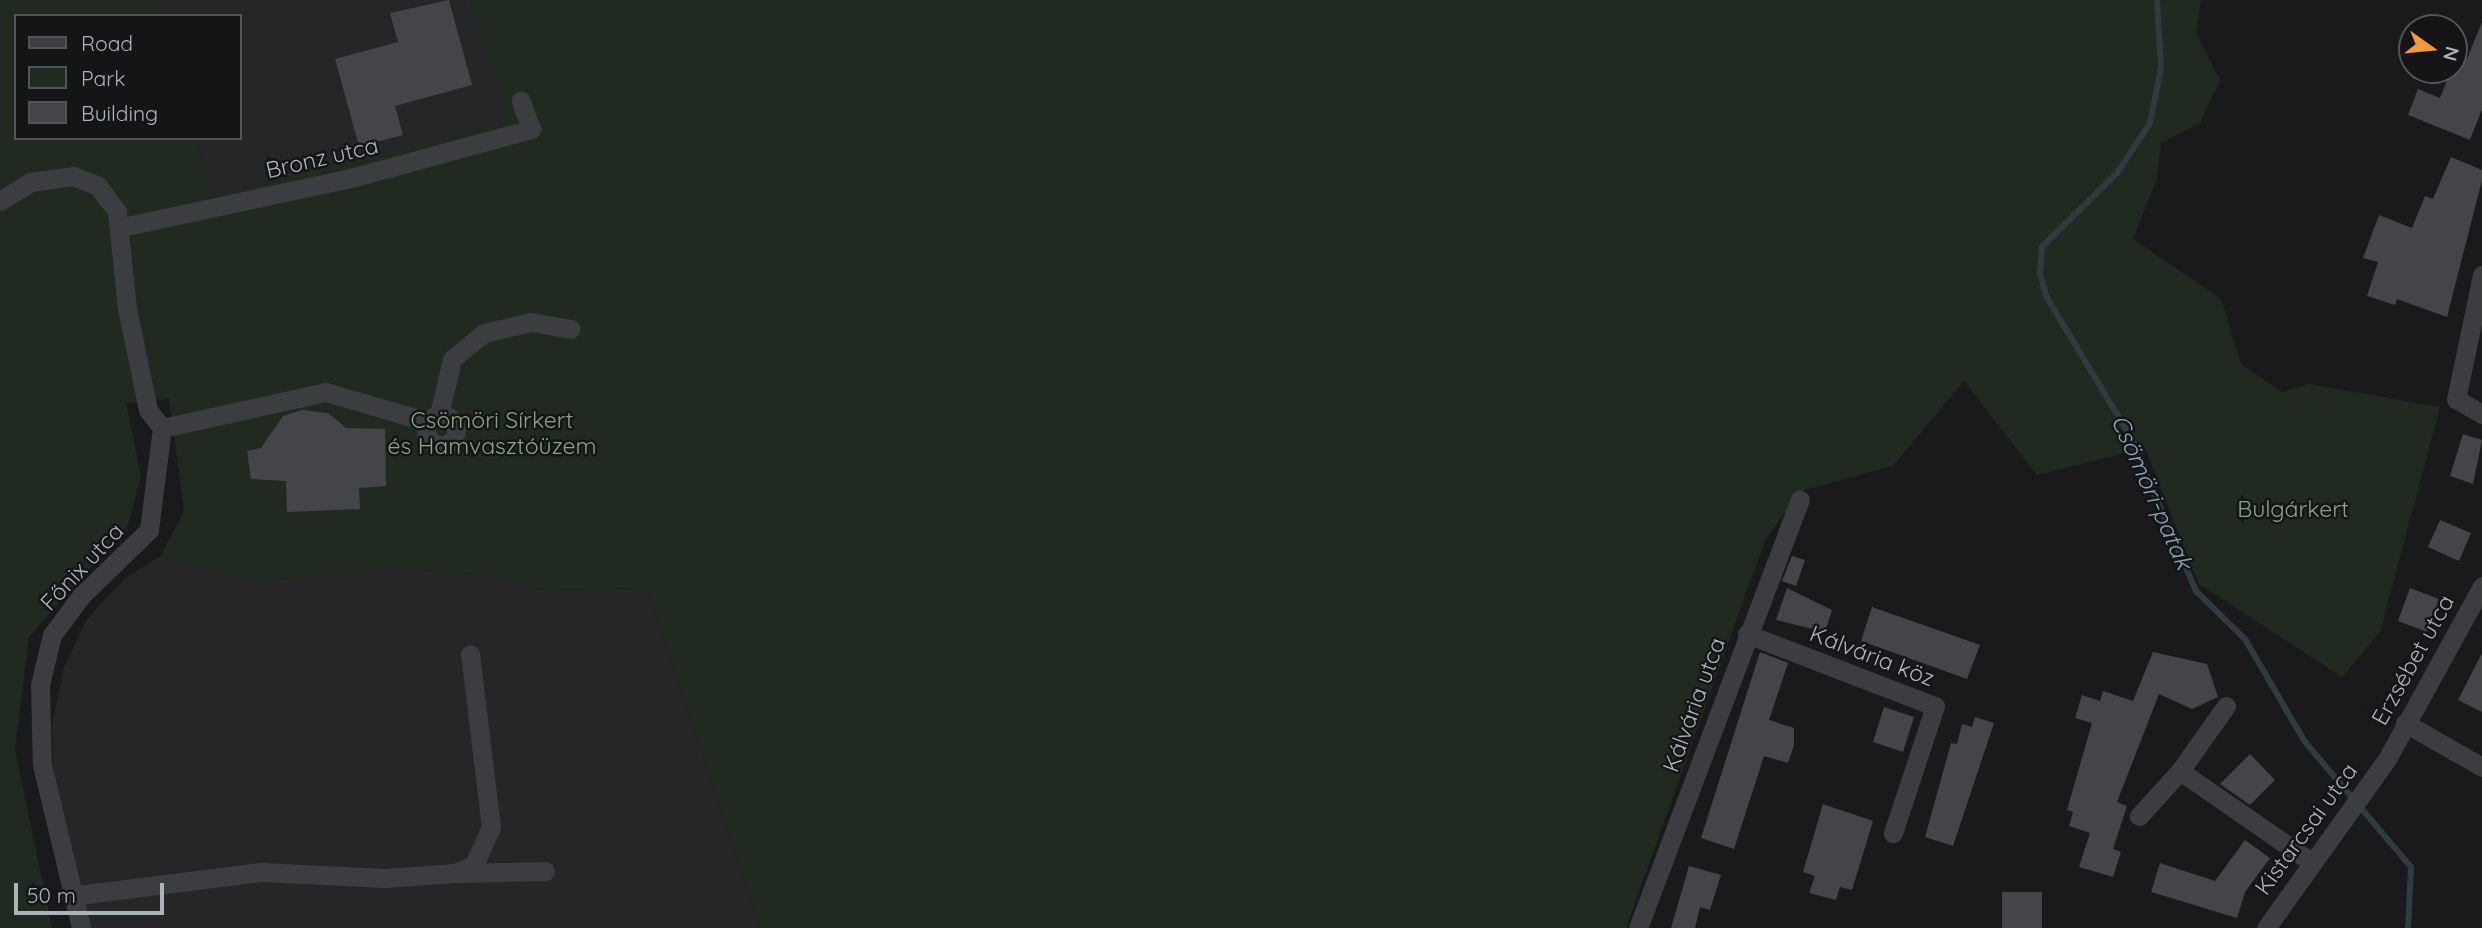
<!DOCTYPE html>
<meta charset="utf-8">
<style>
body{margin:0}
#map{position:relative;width:2482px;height:928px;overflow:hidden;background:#1a1a1c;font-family:Quicksand,sans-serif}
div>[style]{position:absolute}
.built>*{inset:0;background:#262629}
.green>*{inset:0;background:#212a21}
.stream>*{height:6px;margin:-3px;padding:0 3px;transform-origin:3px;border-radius:3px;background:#2f3b40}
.building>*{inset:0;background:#444549}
.minor>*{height:19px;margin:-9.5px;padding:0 9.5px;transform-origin:9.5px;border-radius:9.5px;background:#3b3d41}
.minor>.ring{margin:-9.5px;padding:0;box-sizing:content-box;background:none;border:19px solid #3b3d41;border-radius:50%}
span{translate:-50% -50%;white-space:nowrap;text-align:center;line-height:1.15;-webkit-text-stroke:5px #151517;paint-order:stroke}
.street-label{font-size:23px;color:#acb3bb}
.park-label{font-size:23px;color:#87a683}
.water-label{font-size:24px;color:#84a6b6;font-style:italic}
.legend{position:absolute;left:14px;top:14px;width:228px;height:126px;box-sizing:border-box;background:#151517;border:2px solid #515459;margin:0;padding:9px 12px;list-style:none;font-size:21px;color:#acb3bb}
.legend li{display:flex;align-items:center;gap:14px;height:35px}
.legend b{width:35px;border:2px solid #515459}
.north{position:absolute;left:2398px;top:14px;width:70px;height:70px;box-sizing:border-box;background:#151517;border:2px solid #515459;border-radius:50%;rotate:105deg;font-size:19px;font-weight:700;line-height:28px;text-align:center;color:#acb3bb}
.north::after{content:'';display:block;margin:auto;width:24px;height:32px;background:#f2983b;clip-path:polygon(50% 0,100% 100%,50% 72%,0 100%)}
.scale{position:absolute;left:14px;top:883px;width:150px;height:32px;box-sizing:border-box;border:4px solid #acb3bb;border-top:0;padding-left:9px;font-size:21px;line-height:24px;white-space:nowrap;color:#acb3bb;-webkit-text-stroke:5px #151517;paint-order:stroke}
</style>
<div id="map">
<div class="built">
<i style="clip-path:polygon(159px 0,470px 0,509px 121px,212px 197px,196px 138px,240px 138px,240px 16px,163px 16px)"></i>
<i style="clip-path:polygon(161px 555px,219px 575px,267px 580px,394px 568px,491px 575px,544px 590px,647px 588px,760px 928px,88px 928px,54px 794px,52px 724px,64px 667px,87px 619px,124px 579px)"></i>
</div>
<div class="green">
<i style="clip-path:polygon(0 0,159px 0,163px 16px,16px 16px,16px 138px,196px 138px,212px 196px,508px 121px,470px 0,2201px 0,2196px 33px,2220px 80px,2200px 123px,2161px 143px,2157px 179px,2133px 239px,2221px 299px,2241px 364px,2282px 392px,2308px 384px,2440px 407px,2380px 632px,2342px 677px,2199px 584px,2145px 448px,2037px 475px,1964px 381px,1893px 466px,1801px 491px,1765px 540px,1626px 928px,760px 928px,647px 588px,544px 590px,491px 575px,394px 568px,267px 580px,219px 575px,161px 555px,184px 511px,169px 399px,126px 403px,141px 477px,127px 527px,29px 637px,15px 749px,52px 928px,0 928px)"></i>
</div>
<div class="stream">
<i style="left:2157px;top:0;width:68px;rotate:86.6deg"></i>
<i style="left:2161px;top:68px;width:56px;rotate:101.3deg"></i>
<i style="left:2150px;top:123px;width:60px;rotate:123.4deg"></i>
<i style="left:2117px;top:173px;width:105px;rotate:135.4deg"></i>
<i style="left:2042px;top:247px;width:26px;rotate:94deg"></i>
<i style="left:2040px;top:273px;width:24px;rotate:75deg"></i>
<i style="left:2046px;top:296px;width:161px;rotate:59deg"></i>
<i style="left:2129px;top:434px;width:171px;rotate:66.9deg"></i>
<i style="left:2196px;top:591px;width:69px;rotate:44.4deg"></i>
<i style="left:2245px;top:639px;width:119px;rotate:59.8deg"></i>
<i style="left:2305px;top:742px;width:164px;rotate:49.7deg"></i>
<i style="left:2411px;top:867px;width:61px;rotate:92.8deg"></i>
</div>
<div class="building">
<i style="clip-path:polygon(449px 0,472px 85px,395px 106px,403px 135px,359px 146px,335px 59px,398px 42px,390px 13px)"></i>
<i style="clip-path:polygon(2482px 22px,2482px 109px,2470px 140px,2408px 115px,2418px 89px,2440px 98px,2457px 55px,2467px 59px)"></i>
<i style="clip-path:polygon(2451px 157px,2482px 170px,2482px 180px,2447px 317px,2397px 299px,2395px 305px,2367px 296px,2378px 262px,2363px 258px,2379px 215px,2412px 228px,2425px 196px,2433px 199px)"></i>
<i style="clip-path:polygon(302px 410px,328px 413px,346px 428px,385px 429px,386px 486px,359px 488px,360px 509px,287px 512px,286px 481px,251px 479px,247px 451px,261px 448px,283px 416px)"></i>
<i style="clip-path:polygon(2463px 434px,2482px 440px,2473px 484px,2450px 476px)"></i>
<i style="clip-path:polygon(2440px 520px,2471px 533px,2459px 561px,2428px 547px)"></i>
<i style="clip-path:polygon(1792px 556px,1805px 560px,1796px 586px,1782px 581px)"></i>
<i style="clip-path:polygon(1787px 588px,1832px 610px,1825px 632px,1776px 620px)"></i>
<i style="clip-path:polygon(2410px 588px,2439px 599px,2427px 632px,2398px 621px)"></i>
<i style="clip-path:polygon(1872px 607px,1980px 645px,1967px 679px,1861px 641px)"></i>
<i style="clip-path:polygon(1760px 652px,1788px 663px,1769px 720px,1794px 728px,1794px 745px,1788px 763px,1764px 756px,1734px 849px,1701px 838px)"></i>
<i style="clip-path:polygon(2153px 652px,2207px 664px,2218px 697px,2192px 709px,2159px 694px,2117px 802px,2127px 806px,2113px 849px,2121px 852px,2113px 877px,2079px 867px,2090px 833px,2069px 826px,2073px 812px,2067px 810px,2092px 723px,2075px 718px,2082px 695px,2100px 701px,2103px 691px,2133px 701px)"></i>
<i style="clip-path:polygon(2482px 653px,2482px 712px,2458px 700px)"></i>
<i style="clip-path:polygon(1884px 707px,1914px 717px,1903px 752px,1873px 742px)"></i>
<i style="clip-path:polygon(1975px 717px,1994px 723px,1953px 846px,1925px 837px,1951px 743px,1957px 744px,1962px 724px,1972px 727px)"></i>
<i style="clip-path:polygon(2250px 754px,2275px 780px,2250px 805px,2220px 784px)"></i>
<i style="clip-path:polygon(1823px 804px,1873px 821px,1852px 890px,1840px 887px,1836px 900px,1809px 893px,1815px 876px,1803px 872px)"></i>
<i style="clip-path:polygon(2245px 840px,2270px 858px,2245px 892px,2237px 918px,2151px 892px,2160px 863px,2215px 881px)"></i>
<i style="clip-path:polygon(1689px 866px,1721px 875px,1710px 910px,1700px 907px,1695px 928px,1671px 928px)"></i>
<i style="clip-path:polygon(2002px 892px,2042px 892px,2042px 928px,2002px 928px)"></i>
</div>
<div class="minor">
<i style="left:0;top:201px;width:36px;rotate:-32deg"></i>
<i style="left:30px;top:182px;width:43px;rotate:-7.9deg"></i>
<i style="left:73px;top:176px;width:26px;rotate:21deg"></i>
<i style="left:97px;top:185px;width:34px;rotate:53deg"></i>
<i style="left:117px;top:212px;width:97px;rotate:84.1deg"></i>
<i style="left:127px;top:308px;width:104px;rotate:78.4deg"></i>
<i style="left:148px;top:410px;width:23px;rotate:52deg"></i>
<i style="left:162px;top:428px;width:103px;rotate:97.3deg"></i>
<i style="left:149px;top:530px;width:95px;rotate:135.9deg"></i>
<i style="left:81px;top:596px;width:49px;rotate:126.6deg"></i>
<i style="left:52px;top:635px;width:51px;rotate:103.5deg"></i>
<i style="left:40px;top:685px;width:80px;rotate:88.6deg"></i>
<i style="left:42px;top:765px;width:168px;rotate:76.5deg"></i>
<i style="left:122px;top:227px;width:234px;rotate:-12.1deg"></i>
<i style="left:351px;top:178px;width:187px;rotate:-15.2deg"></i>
<i style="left:531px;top:129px;width:30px;rotate:-110deg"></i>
<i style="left:2482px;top:275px;width:127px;rotate:101.8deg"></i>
<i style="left:2456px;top:399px;width:30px;rotate:30deg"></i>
<i style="left:439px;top:415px;width:57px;rotate:-76.9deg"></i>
<i style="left:452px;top:359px;width:41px;rotate:-39.1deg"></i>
<i style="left:484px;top:333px;width:48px;rotate:-13.2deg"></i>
<i style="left:531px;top:322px;width:40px;rotate:10deg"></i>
<i class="ring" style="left:426px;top:415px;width:11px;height:11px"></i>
<i style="left:162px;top:428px;width:168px;rotate:-12.4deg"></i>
<i style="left:326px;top:392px;width:106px;rotate:16.4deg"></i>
<i style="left:1747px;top:634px;width:201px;rotate:21deg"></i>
<i style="left:1935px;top:706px;width:134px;rotate:108.3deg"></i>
<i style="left:2226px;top:706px;width:80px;rotate:125.3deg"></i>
<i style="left:2180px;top:771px;width:158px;rotate:34.7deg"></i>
<i style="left:2405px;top:723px;width:89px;rotate:29.7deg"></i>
<i style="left:2139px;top:816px;width:61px;rotate:-47.7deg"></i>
<i style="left:459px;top:873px;width:86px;rotate:-1.3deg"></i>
<i style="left:71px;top:896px;width:193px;rotate:-7.2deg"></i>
<i style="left:262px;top:872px;width:123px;rotate:2.8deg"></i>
<i style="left:385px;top:878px;width:70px;rotate:-4.1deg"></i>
<i style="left:455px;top:873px;width:21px;rotate:-23deg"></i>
<i style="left:474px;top:865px;width:42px;rotate:-65.9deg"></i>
<i style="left:491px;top:827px;width:174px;rotate:-96.9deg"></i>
<i style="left:1638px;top:928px;width:458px;rotate:-69.3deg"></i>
<i style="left:2266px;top:928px;width:208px;rotate:-54.4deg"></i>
<i style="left:2387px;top:759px;width:197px;rotate:-61.2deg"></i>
</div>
<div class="street-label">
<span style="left:322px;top:158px;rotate:-13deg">Bronz utca</span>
<span style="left:82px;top:567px;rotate:-47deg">Főnix utca</span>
<span style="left:1872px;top:656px;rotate:21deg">Kálvária köz</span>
<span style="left:2413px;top:660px;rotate:-61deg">Erzsébet utca</span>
<span style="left:1694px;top:705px;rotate:-70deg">Kálvária utca</span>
<span style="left:2306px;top:829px;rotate:-54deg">Kistarcsai utca</span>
</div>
<div class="park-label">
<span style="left:492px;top:433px">Csömöri Sírkert<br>és Hamvasztóüzem</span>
<span style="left:2293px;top:509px">Bulgárkert</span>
</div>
<div class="water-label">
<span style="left:2152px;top:492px;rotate:66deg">Csömöri-patak</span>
</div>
<ul class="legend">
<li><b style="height:9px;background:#3b3d41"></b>Road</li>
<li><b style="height:19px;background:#212a21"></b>Park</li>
<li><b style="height:19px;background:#444549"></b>Building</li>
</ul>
<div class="north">N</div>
<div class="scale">50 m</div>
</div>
